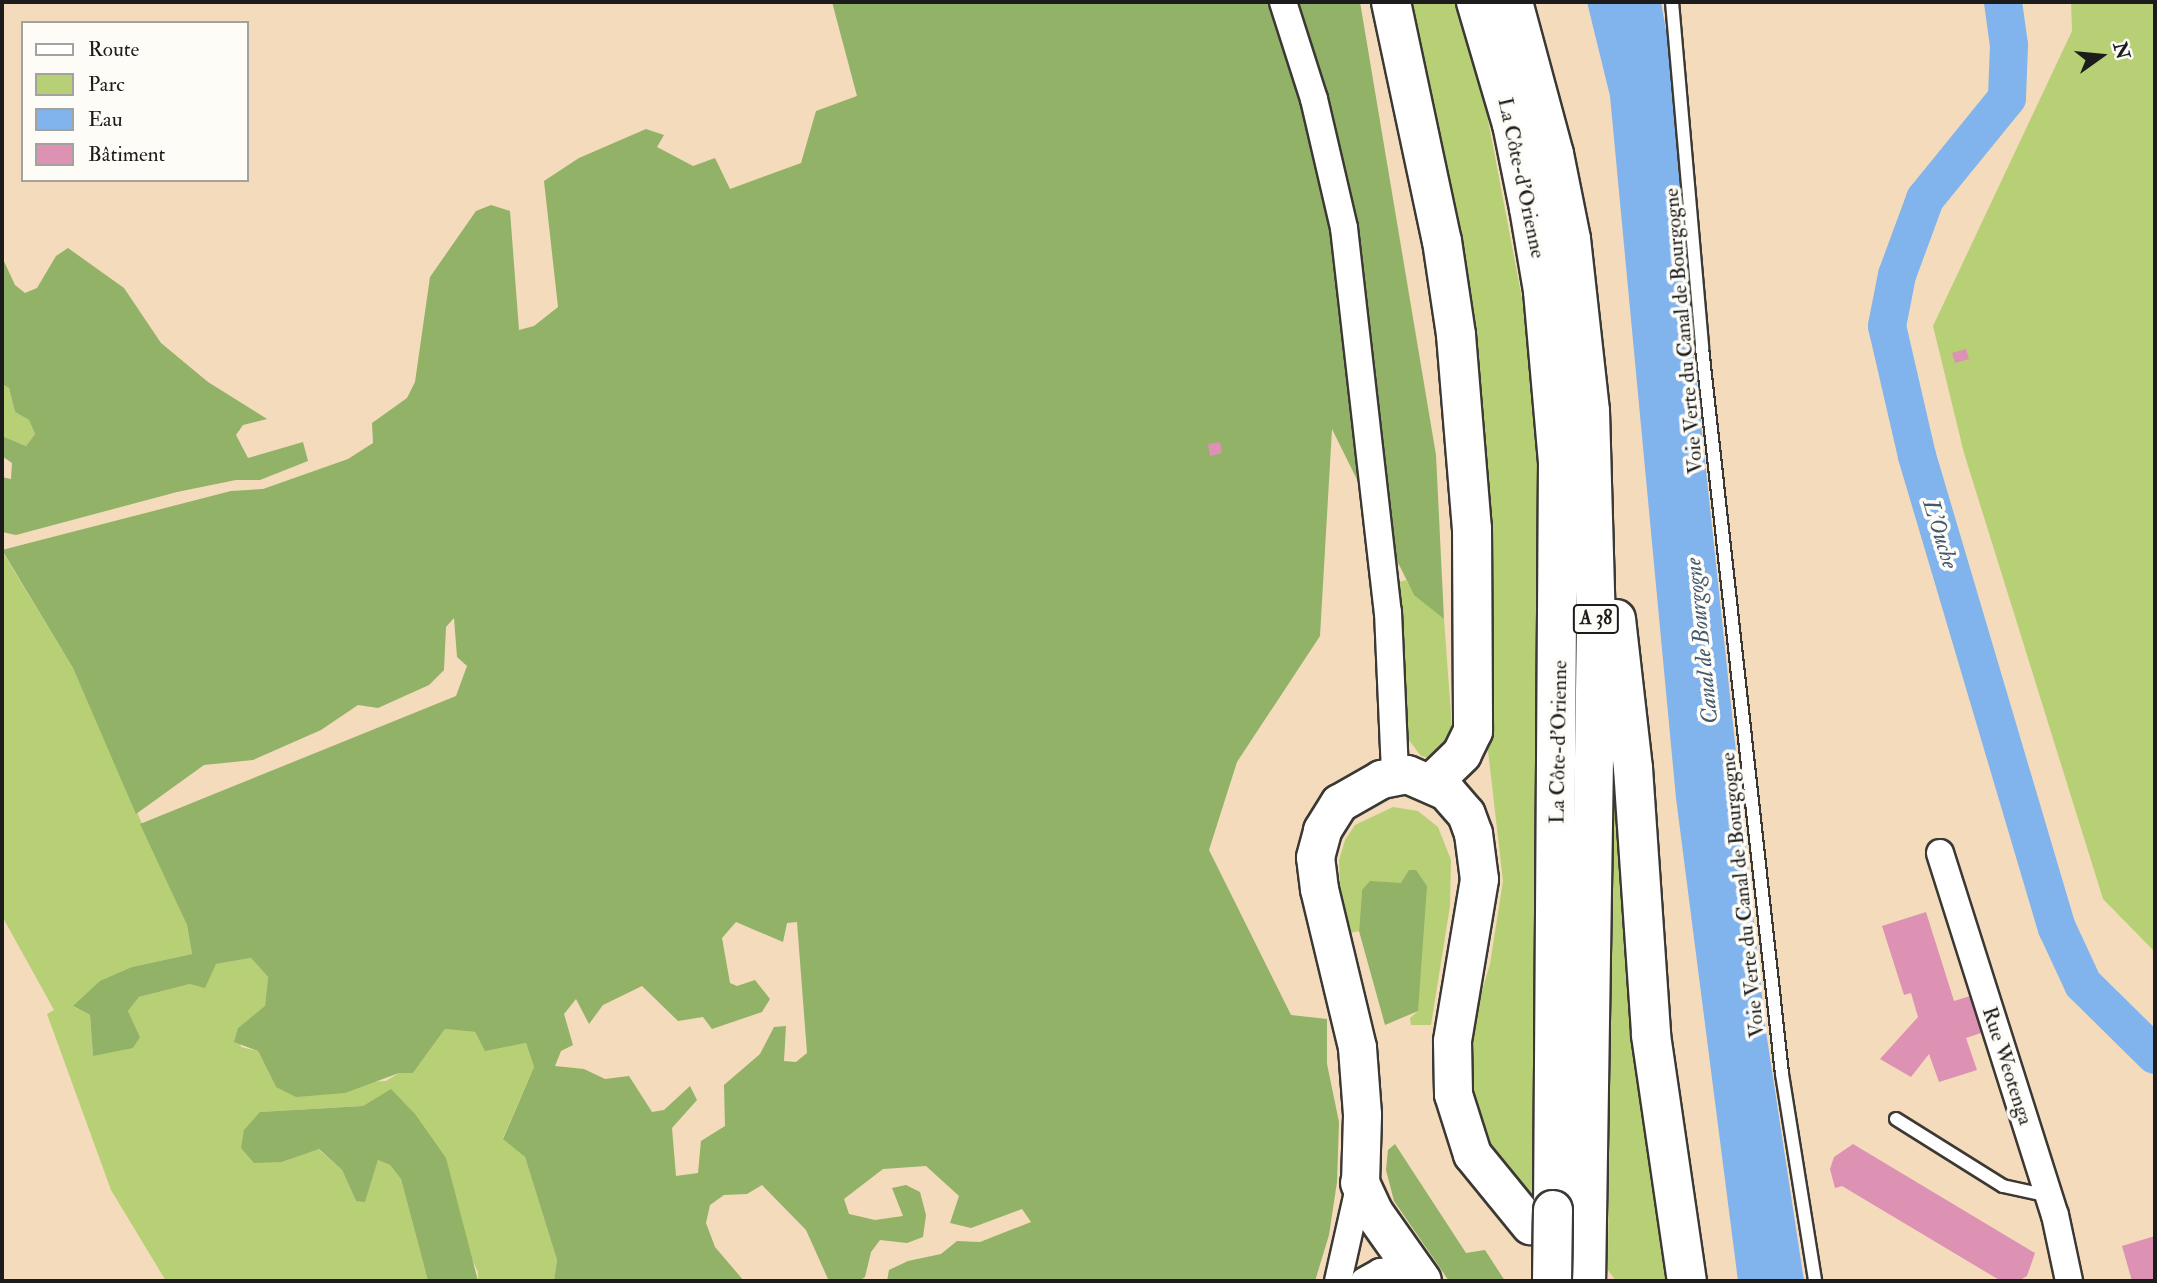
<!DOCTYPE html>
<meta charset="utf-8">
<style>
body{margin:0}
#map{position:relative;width:2157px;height:1283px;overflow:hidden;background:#f3dbbc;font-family:"IM FELL Double Pica",serif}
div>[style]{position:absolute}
.green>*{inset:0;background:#b7d076}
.forest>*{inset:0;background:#91b267}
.water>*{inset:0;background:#81b3ed}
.river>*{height:38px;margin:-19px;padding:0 19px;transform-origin:19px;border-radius:19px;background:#81b3ed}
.building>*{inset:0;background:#dd91b3}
.roads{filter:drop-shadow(2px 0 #3c3934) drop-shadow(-2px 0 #3c3934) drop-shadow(0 2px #3c3934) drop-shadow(0 -2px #3c3934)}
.service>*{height:12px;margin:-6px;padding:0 6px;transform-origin:6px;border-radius:6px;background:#fff}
.minor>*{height:26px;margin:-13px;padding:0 13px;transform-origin:13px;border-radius:13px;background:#fff}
.secondary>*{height:37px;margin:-18.5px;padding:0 18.5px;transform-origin:18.5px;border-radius:18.5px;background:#fff}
.motorway>*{height:38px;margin:-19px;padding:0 19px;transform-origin:19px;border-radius:19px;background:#fff}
.bridges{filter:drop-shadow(2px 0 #3c3934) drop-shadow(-2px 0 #3c3934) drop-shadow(0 2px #3c3934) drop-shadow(0 -2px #3c3934)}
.motorway-bridge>*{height:38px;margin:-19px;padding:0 19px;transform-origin:19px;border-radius:19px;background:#fff}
span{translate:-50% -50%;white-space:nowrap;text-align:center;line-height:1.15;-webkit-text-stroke:7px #fdfcf7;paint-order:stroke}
.shield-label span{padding:2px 5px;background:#fdfcf7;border:2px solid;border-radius:5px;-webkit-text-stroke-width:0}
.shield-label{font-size:19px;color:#1c1c1c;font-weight:700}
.street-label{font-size:21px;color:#1c1c1c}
.water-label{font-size:23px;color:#445870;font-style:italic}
.frame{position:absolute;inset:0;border:4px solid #1c1c1c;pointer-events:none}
.legend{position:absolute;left:21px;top:21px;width:228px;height:161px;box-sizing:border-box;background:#fdfcf7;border:2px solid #a3a29f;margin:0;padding:9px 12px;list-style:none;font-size:21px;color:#1c1c1c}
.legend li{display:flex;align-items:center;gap:14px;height:35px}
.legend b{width:35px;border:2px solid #a3a29f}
.north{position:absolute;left:2066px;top:21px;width:70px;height:70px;-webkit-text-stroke:5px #fdfcf7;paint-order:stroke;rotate:75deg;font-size:19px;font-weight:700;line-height:28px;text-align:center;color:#1c1c1c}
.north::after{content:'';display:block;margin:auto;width:24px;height:32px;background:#1c1c1c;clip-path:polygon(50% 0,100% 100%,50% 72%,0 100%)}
</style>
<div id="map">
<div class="green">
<i style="clip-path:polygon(1402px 2px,1457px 2px,1477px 62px,1536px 372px,1542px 528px,1534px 1196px,1482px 1136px,1468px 1088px,1474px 1018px,1490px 964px,1503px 881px)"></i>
<i style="clip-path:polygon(2071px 2px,2155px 2px,2155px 952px,2103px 899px,1964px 453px,1933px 326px,2072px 31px)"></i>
<i style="clip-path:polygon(2px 384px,9px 388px,15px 412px,29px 420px,35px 434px,26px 446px,2px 436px)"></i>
<i style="clip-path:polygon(2px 551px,73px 668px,187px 925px,192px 954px,132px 967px,74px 1007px,90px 1015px,93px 1056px,140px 1037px,128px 1011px,139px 997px,190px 984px,216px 964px,251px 958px,268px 977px,265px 1007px,238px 1028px,241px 1047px,258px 1051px,276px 1087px,386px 1081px,399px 1073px,413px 1073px,445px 1029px,475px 1032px,485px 1050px,526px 1043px,534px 1067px,503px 1138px,525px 1157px,557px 1260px,554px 1281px,478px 1281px,478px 1272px,391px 1090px,363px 1106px,260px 1112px,282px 1162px,318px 1149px,342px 1170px,356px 1201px,365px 1201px,378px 1160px,390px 1165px,401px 1179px,428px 1281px,166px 1281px,111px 1190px,47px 1014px,54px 1010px,2px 916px)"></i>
<i style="clip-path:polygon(1406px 580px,1415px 595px,1444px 619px,1453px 742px,1437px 760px,1421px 756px,1408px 739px,1399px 582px)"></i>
<i style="clip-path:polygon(1616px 774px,1678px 1281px,1616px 1281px,1608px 1270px,1612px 775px)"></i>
<i style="clip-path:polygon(1393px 807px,1418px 811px,1438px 827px,1451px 860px,1450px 906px,1431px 1025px,1411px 1025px,1410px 1018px,1418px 1011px,1409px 871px,1402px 883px,1362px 890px,1359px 931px,1350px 933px,1340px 893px,1339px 860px,1345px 840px,1355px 825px)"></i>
</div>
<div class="forest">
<i style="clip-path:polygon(evenodd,832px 2px,1360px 2px,1436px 455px,1444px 619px,1414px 595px,1332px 429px,1320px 636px,1237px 762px,1209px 850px,1291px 1015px,1327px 1019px,1327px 1064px,1339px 1122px,1337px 1182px,1329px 1235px,1315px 1281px,887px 1281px,889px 1270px,908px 1261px,941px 1254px,957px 1241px,980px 1242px,1031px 1222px,1022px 1209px,971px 1228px,950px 1223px,959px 1196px,926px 1166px,883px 1169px,844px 1199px,849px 1214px,875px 1220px,903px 1216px,892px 1188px,906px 1185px,920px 1192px,926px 1215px,923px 1237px,907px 1243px,880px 1240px,871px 1252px,865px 1277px,859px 1281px,828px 1279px,806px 1230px,762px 1185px,747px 1194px,724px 1195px,710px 1205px,706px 1223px,715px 1247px,744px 1281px,554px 1281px,557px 1260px,525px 1157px,503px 1139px,534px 1067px,526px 1043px,485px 1051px,475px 1032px,445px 1029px,413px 1073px,399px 1073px,345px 1093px,296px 1097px,276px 1087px,258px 1051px,234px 1042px,238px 1028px,265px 1006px,268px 977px,251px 958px,216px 964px,205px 988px,190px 984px,139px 997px,128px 1011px,140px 1037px,133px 1048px,93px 1056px,90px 1015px,73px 1006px,100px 981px,132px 967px,192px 954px,187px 925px,140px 824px,456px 696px,467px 666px,457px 657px,454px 618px,446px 627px,444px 670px,429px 685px,378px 708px,358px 705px,321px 730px,253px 760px,204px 765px,136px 814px,73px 668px,2px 550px,231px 491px,263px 489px,348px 459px,373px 443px,372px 423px,407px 398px,415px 382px,430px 277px,476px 211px,491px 205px,510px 211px,519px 330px,534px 326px,558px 307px,544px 181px,579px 158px,646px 129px,664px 135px,657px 147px,693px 166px,715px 158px,730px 189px,801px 163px,816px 111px,857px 96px,832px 2px,736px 922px,783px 942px,787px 923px,797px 922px,807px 1053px,796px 1062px,784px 1061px,786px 1026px,774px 1027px,760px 1054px,724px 1085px,725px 1126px,701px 1141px,698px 1173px,676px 1176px,672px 1128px,697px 1100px,690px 1086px,664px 1110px,652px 1112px,629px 1076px,605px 1079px,584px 1069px,555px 1066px,561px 1051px,573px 1045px,564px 1014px,576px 999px,589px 1024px,603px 1005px,642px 986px,678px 1021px,703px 1017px,712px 1029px,762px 1012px,770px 999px,755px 980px,737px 986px,730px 983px,722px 938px,736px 922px)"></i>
<i style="clip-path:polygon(68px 248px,124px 288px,161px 343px,208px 382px,267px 419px,243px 425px,236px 435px,248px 458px,303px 442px,308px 461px,260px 480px,236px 480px,177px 492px,16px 535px,2px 532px,2px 477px,11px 479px,12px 463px,2px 456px,2px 436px,26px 446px,35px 434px,29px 420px,15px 412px,9px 388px,2px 384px,2px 257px,15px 285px,25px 293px,37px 288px,56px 256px)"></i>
<i style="clip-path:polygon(1409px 870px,1416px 870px,1427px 886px,1418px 1011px,1385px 1025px,1359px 931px,1362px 890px,1370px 881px,1401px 883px)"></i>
<i style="clip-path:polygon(391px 1089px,415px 1114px,446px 1158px,478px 1281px,428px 1281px,401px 1179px,390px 1165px,378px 1160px,365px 1202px,356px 1201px,342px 1170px,319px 1149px,282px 1162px,254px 1163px,241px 1148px,244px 1130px,260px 1112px,363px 1106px)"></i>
<i style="clip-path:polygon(1395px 1144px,1466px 1253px,1485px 1250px,1505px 1281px,1449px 1281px,1394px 1201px,1386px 1170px,1388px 1150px)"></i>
</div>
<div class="water">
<i style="clip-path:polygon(1587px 2px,1661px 2px,1669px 47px,1693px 348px,1765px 1025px,1804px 1281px,1738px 1281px,1676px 798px,1610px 96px)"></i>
</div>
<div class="river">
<i style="left:2003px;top:2px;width:43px;rotate:82.1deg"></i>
<i style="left:2009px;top:45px;width:53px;rotate:92.2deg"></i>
<i style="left:2007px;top:98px;width:130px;rotate:129.1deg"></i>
<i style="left:1925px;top:199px;width:81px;rotate:110.2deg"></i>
<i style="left:1897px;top:275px;width:52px;rotate:101.1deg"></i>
<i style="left:1887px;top:326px;width:133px;rotate:77deg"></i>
<i style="left:1917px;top:456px;width:492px;rotate:73.5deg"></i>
<i style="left:2057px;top:928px;width:62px;rotate:65.1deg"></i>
<i style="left:2083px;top:984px;width:101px;rotate:44.6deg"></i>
</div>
<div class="building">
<i style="clip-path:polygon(1966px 349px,1969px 359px,1955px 363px,1952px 353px)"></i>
<i style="clip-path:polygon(1220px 442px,1222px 453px,1210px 456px,1208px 444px)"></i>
<i style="clip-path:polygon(1926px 912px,1954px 1001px,1970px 996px,1981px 1033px,1966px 1038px,1977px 1070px,1939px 1082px,1929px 1054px,1911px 1077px,1880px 1059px,1918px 1017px,1911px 993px,1904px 995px,1882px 926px)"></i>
<i style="clip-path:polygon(1853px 1144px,2035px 1253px,2027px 1276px,2018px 1281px,2001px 1281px,1842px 1186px,1835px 1188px,1830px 1169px,1834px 1157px)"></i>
<i style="clip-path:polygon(2155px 1236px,2155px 1281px,2132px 1281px,2122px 1246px)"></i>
</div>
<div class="roads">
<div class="service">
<i style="left:1672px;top:2px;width:347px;rotate:85deg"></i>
<i style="left:1702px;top:348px;width:730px;rotate:83.71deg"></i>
<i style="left:1782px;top:1074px;width:210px;rotate:80.9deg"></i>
<i style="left:1896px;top:1119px;width:126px;rotate:32.1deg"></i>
<i style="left:2003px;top:1186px;width:47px;rotate:12.3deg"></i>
</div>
<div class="minor">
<i style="left:1283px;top:2px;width:102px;rotate:72.3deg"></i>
<i style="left:1314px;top:99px;width:132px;rotate:76.9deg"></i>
<i style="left:1344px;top:228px;width:387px;rotate:83.5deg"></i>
<i style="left:1388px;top:612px;width:162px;rotate:87.5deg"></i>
<i style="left:1940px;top:853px;width:380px;rotate:72.4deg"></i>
<i style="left:2055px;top:1215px;width:67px;rotate:78deg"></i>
<i style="left:1338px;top:1281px;width:100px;rotate:-77.3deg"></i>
<i style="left:1364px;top:1281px;width:18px;rotate:-29deg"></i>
<i style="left:1380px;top:1272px;width:34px;rotate:-5deg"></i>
</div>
<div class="secondary">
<i style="left:1360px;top:1183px;width:69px;rotate:-88.3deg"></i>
<i style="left:1362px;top:1114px;width:67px;rotate:-94.3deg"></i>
<i style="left:1357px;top:1047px;width:163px;rotate:-103.5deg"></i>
<i style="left:1319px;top:889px;width:32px;rotate:-97deg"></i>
<i style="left:1315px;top:857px;width:28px;rotate:-75deg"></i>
<i style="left:1322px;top:830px;width:32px;rotate:-58deg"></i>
<i style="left:1339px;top:803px;width:48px;rotate:-29.7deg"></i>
<i style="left:1381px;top:779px;width:26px;rotate:-11deg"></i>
<i style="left:1407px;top:774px;width:43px;rotate:23.6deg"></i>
<i style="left:1446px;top:791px;width:30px;rotate:49deg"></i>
<i style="left:1466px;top:814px;width:20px;rotate:70deg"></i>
<i style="left:1473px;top:833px;width:46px;rotate:82.6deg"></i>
<i style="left:1479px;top:879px;width:164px;rotate:99.5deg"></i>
<i style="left:1452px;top:1041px;width:53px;rotate:88.9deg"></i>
<i style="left:1453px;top:1094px;width:63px;rotate:72.4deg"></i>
<i style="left:1472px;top:1154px;width:92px;rotate:50.8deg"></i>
</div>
<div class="motorway">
<i style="left:1391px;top:2px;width:244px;rotate:78deg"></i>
<i style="left:1442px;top:241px;width:95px;rotate:81.5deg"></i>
<i style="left:1456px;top:335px;width:194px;rotate:85.3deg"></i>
<i style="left:1472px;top:528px;width:203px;rotate:89.7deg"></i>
<i style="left:1473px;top:731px;width:25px;rotate:116deg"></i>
<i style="left:1462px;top:754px;width:40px;rotate:136deg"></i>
<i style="left:1476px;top:2px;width:127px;rotate:73.6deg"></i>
<i style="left:1512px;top:124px;width:86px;rotate:78.6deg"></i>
<i style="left:1529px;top:208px;width:84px;rotate:80.4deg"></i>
<i style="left:1543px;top:291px;width:171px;rotate:85deg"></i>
<i style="left:1558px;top:461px;width:749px;rotate:90.38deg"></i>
<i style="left:1513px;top:2px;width:157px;rotate:74.9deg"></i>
<i style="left:1554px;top:154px;width:87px;rotate:78.7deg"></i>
<i style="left:1571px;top:239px;width:173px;rotate:83.7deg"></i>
<i style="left:1590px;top:411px;width:215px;rotate:88.4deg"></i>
<i style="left:1596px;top:626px;width:655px;rotate:90.87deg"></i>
<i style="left:1616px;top:619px;width:150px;rotate:83.5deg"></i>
<i style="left:1633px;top:768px;width:268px;rotate:86.1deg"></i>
<i style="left:1651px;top:1035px;width:249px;rotate:81.7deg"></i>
<i style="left:1360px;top:1183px;width:33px;rotate:65deg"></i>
<i style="left:1374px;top:1213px;width:83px;rotate:54.8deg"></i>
</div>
</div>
<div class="bridges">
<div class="motorway-bridge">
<i style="left:1552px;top:1281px;width:71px;rotate:-89.2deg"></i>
</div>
</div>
<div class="shield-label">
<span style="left:1596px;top:619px">A 38</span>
</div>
<div class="street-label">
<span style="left:1521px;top:178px;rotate:78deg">La Côte-d'Orienne</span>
<span style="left:1684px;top:331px;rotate:-95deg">Voie Verte du Canal de Bourgogne</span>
<span style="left:1559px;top:742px;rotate:-89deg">La Côte-d'Orienne</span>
<span style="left:1743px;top:895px;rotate:-96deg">Voie Verte du Canal de Bourgogne</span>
<span style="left:2007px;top:1066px;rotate:72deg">Rue Weotenga</span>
</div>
<div class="water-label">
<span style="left:1940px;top:534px;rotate:73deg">L'Ouche</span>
<span style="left:1702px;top:641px;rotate:-96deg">Canal de Bourgogne</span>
</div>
<div class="frame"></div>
<ul class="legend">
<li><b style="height:9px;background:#fff"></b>Route</li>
<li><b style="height:19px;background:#b7d076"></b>Parc</li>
<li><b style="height:19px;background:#81b3ed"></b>Eau</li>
<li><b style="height:19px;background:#dd91b3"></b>Bâtiment</li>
</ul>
<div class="north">N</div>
</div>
